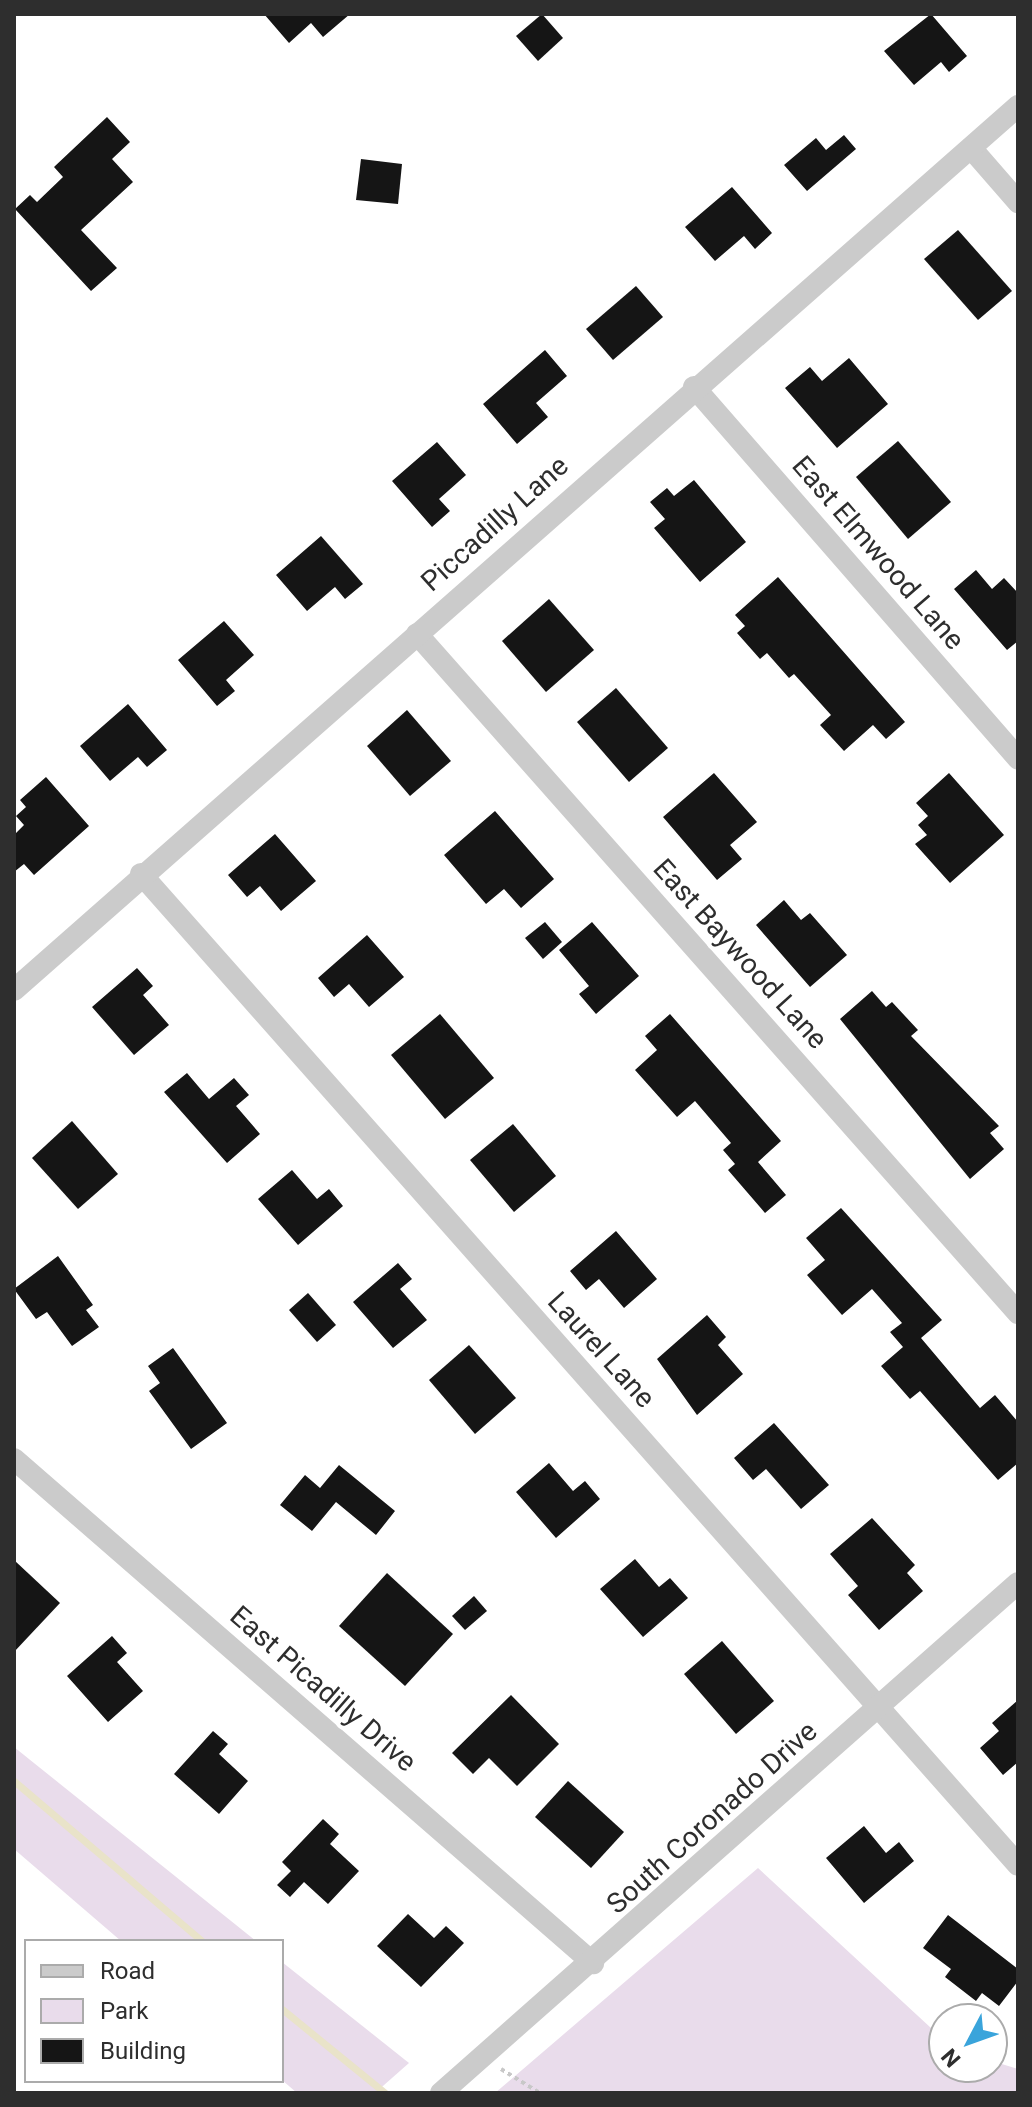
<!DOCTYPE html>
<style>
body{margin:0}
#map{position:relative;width:1032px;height:2107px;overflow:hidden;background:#fff;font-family:Roboto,sans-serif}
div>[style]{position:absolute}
.green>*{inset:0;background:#e9dceb}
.stream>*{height:7px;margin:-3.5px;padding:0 3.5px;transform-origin:3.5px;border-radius:3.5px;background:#e9e3c9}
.building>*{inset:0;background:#151515}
.path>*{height:4px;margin-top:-2px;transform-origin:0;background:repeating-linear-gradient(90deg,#c8c8c8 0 4px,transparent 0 8px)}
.minor>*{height:22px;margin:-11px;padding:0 11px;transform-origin:11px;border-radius:11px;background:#cbcbcb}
span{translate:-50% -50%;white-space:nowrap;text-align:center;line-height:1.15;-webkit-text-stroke:8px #fff;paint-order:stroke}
.street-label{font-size:28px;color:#2e2e2e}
.frame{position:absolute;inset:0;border:16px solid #2e2e2e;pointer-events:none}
.legend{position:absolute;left:24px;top:1939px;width:260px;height:144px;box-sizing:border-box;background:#fff;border:2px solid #ababab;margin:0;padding:10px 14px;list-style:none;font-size:24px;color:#2e2e2e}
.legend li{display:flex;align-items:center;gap:16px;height:40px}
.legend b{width:40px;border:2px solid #ababab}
.north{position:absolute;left:928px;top:2003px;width:80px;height:80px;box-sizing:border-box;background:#fff;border:2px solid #ababab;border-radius:50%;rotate:229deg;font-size:22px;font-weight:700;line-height:32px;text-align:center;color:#2e2e2e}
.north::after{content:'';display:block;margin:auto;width:28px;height:36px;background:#3aa4db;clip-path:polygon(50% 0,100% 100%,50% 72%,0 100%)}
</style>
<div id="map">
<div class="green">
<i style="clip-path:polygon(14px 1747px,256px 1941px,121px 1941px,14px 1849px)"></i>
<i style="clip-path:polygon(758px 1868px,944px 2040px,944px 2067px,992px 2067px,992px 2061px,1018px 2069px,1018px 2093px,495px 2093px)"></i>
<i style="clip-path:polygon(282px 1962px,409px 2063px,375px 2093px,297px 2093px,282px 2080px)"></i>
</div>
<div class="stream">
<i style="left:14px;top:1781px;width:247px;rotate:40.4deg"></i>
<i style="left:282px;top:2009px;width:133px;rotate:39.2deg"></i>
</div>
<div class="building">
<i style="clip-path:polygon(264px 14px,350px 14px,323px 37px,311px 23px,289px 43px)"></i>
<i style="clip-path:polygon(542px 14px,563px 38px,538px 61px,516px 36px)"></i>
<i style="clip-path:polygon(931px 14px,967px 56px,949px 72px,941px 62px,914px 85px,884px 51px)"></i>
<i style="clip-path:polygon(107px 117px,130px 142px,112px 159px,133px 182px,81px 230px,117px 268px,91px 291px,15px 209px,30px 195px,37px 202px,63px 177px,54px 167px)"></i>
<i style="clip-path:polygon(844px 135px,856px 149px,807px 191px,784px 165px,816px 138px,826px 150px)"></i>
<i style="clip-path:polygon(361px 159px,402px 164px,398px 204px,356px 200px)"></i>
<i style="clip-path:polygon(732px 187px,772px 233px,755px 249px,744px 236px,715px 261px,685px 227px)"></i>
<i style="clip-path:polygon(958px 230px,1012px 291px,978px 320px,924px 259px)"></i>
<i style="clip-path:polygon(636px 286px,663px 317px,613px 360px,586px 329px)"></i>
<i style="clip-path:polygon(545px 350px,567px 376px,536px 403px,548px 417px,517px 444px,483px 404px)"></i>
<i style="clip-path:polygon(849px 358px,888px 404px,837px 448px,785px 388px,810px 367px,822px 381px)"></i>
<i style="clip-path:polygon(898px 441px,951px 502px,908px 539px,856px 477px)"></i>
<i style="clip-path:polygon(437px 442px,466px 475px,439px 499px,450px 511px,432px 527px,392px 481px)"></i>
<i style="clip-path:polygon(694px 480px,746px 542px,700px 582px,654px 528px,665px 519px,650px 502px,667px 488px,674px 496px)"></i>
<i style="clip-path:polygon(321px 536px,363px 584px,345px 599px,335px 587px,307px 611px,276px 575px)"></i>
<i style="clip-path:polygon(976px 570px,992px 589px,1004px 578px,1018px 593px,1018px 641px,1007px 650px,954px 589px)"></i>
<i style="clip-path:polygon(778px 577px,905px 722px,886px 739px,873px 725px,844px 751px,820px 725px,831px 715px,794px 674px,789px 678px,767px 653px,760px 659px,737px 633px,745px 626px,735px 615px)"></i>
<i style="clip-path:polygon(549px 599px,594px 650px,546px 692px,502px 641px)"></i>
<i style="clip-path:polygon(224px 621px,254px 655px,226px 680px,235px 691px,217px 706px,178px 660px)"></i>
<i style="clip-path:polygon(616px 688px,668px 748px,629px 782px,577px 722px)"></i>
<i style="clip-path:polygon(128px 704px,167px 750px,147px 767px,138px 757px,110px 781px,80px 746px)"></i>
<i style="clip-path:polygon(407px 710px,451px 761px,410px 796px,367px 746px)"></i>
<i style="clip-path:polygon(714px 773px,757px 822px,730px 845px,742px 859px,717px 880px,663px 817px)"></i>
<i style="clip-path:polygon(949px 773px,1004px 835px,950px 883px,915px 844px,927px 835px,918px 825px,928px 816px,916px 803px)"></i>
<i style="clip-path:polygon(46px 777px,89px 826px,34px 875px,24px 864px,14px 872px,14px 835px,24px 825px,16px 816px,26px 807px,20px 800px)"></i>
<i style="clip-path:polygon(495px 811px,554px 879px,521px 908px,504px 889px,486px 904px,444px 855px)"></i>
<i style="clip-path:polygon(275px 834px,316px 881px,281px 911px,260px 886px,247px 897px,228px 875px)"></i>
<i style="clip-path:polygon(784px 900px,801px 920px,810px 913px,847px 955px,810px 987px,756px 925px)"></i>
<i style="clip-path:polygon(545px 922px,562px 942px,543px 959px,525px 938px)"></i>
<i style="clip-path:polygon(592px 922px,639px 976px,596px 1014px,579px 994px,589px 986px,559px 950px)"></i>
<i style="clip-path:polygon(367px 935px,404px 977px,369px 1007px,349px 984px,334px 997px,318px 978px)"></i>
<i style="clip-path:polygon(137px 968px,153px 986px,143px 995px,169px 1025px,134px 1055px,92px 1007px)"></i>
<i style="clip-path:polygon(872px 991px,886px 1007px,892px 1002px,918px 1030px,911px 1036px,999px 1126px,990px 1133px,1004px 1149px,970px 1179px,840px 1019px)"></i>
<i style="clip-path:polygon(440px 1014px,494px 1078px,445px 1119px,391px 1055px)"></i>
<i style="clip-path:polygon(670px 1014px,781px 1141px,758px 1162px,786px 1195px,765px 1213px,728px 1170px,735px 1164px,723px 1150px,731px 1143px,695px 1101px,677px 1117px,635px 1070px,657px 1050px,645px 1036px)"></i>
<i style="clip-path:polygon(187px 1073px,209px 1099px,234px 1078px,249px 1095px,236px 1106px,260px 1134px,227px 1163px,164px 1092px)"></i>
<i style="clip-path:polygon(72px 1121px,118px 1174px,78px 1209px,32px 1158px)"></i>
<i style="clip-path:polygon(513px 1124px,556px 1176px,514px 1212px,470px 1160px)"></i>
<i style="clip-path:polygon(292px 1170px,317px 1199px,329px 1189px,343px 1206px,298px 1245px,258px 1199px)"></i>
<i style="clip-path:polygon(841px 1208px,942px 1320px,921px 1338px,980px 1408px,995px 1395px,1018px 1422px,1018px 1463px,998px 1480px,920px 1391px,910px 1399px,881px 1366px,903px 1347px,890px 1332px,902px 1323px,872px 1289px,842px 1315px,807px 1275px,825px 1260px,806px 1238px)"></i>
<i style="clip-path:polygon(616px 1231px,657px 1279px,624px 1308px,599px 1279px,586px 1290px,570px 1271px)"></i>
<i style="clip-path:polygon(58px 1256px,93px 1305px,86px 1310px,99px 1327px,72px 1346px,47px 1312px,36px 1319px,14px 1289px)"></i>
<i style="clip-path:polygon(398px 1263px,412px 1279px,400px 1289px,427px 1320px,393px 1348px,353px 1302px)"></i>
<i style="clip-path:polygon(308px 1293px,336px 1325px,317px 1342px,289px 1310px)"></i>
<i style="clip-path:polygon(707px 1315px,726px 1337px,718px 1345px,743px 1374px,697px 1415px,657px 1359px)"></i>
<i style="clip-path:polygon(469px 1345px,516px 1398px,475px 1434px,429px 1380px)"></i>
<i style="clip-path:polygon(173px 1348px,227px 1423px,191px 1449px,149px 1391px,160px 1383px,148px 1366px)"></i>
<i style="clip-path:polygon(774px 1423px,829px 1485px,801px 1509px,766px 1469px,753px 1480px,734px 1458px)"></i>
<i style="clip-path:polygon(549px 1463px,573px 1491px,585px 1481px,600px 1499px,556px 1538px,516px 1492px)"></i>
<i style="clip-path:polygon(339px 1465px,395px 1511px,376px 1535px,336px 1502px,312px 1531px,280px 1505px,305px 1475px,320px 1488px)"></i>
<i style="clip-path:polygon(872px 1518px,915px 1565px,907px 1573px,923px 1591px,879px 1630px,848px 1595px,858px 1586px,830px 1554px)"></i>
<i style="clip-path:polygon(635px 1559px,659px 1587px,670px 1578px,688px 1598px,643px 1637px,600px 1589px)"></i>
<i style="clip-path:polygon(14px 1560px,60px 1603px,14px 1652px)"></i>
<i style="clip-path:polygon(387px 1573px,453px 1634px,405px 1686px,339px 1626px)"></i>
<i style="clip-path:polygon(474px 1596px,487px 1611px,465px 1630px,452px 1616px)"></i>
<i style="clip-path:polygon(112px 1636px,127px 1653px,117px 1662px,143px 1691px,108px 1722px,67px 1676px)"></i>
<i style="clip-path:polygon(722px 1641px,774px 1701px,736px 1734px,684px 1674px)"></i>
<i style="clip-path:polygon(511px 1695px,559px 1744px,517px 1786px,489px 1758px,473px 1774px,452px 1753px)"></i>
<i style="clip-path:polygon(1018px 1700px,1018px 1762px,1003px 1775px,980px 1748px,999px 1731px,992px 1723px)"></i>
<i style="clip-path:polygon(213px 1731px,228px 1744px,219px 1754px,248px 1781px,219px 1814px,174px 1774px)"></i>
<i style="clip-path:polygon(568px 1781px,624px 1832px,591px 1868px,535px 1817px)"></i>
<i style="clip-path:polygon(323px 1819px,339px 1834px,330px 1844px,359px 1871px,328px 1904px,304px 1882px,290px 1897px,277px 1885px,291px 1871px,282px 1862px)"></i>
<i style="clip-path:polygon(864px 1826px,886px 1853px,899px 1842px,914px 1861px,864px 1903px,826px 1858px)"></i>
<i style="clip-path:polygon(408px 1914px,434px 1938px,446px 1926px,464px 1943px,421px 1987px,377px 1946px)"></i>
<i style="clip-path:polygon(948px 1915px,1018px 1969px,1018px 1981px,999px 2006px,982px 1993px,976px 2001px,945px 1977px,951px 1969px,923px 1948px)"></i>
</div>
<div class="path">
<i style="left:501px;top:2069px;width:46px;rotate:31.6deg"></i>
</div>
<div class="minor">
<i style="left:971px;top:148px;width:72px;rotate:49deg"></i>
<i style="left:694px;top:387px;width:493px;rotate:48.9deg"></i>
<i style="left:417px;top:634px;width:907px;rotate:48.49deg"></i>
<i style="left:141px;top:874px;width:1323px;rotate:48.49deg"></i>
<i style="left:14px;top:990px;width:1338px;rotate:-41.36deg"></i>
<i style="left:14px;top:1459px;width:768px;rotate:41.04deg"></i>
<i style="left:441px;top:2093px;width:770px;rotate:-41.47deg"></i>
</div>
<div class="street-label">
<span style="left:495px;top:524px;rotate:-42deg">Piccadilly Lane</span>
<span style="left:878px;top:553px;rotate:49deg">East Elmwood Lane</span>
<span style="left:740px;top:954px;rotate:48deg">East Baywood Lane</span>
<span style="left:601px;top:1350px;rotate:48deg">Laurel Lane</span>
<span style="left:323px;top:1689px;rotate:41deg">East Picadilly Drive</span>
<span style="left:712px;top:1818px;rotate:-42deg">South Coronado Drive</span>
</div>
<div class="frame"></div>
<ul class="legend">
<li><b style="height:10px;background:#cbcbcb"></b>Road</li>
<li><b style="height:22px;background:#e9dceb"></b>Park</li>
<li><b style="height:22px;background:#151515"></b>Building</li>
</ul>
<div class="north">N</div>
</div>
